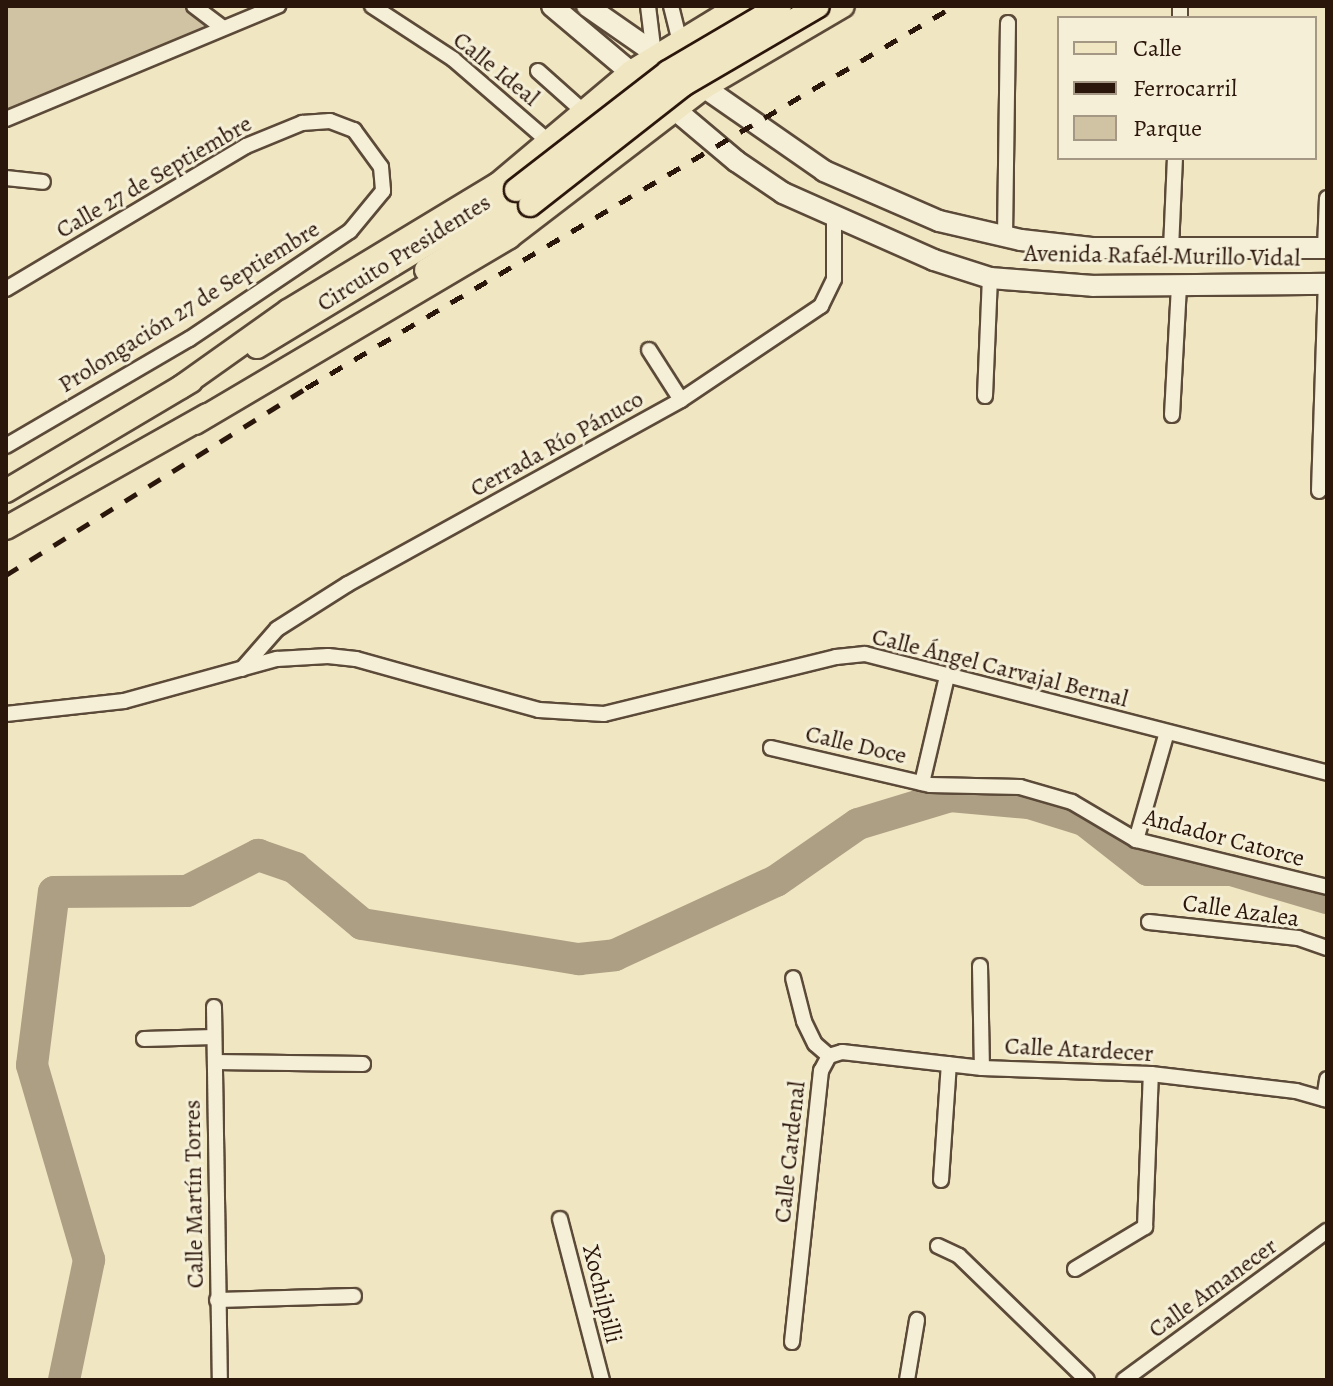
<!DOCTYPE html>
<meta charset="utf-8">
<style>
body{margin:0}
#map{position:relative;width:1333px;height:1386px;overflow:hidden;background:#f0e6c2;font-family:Alegreya,serif}
div>[style]{position:absolute}
.green>*{inset:0;background:#cfc3a3}
.river>*{height:32px;margin:-16px;padding:0 16px;transform-origin:16px;border-radius:16px;background:#ad9f84}
.roads{filter:drop-shadow(2px 0 #5c4a39) drop-shadow(-2px 0 #5c4a39) drop-shadow(0 2px #5c4a39) drop-shadow(0 -2px #5c4a39)}
.minor>*{height:14px;margin:-7px;padding:0 7px;transform-origin:7px;border-radius:7px;background:#f5efd7}
.secondary>*{height:20px;margin:-10px;padding:0 10px;transform-origin:10px;border-radius:10px;background:#f5efd7}
.primary>*{height:22px;margin:-11px;padding:0 11px;transform-origin:11px;border-radius:11px;background:#f0e6c2}
.rail>*{height:5px;margin-top:-2.5px;transform-origin:0;background:repeating-linear-gradient(90deg,#2b160b 0 14px,transparent 0 28px)}
.bridges{filter:drop-shadow(2px 0 #2b160b) drop-shadow(-2px 0 #2b160b) drop-shadow(0 2px #2b160b) drop-shadow(0 -2px #2b160b)}
.primary-bridge>*{height:22px;margin:-11px;padding:0 11px;transform-origin:11px;border-radius:11px;background:#f0e6c2}
span{translate:-50% -50%;white-space:nowrap;text-align:center;line-height:1.15;-webkit-text-stroke:6px #f5efd7;paint-order:stroke}
.street-label{font-size:24px;color:#2b160b}
.frame{position:absolute;inset:0;border:8px solid #2b160b;pointer-events:none}
.legend{position:absolute;left:1057px;top:16px;width:260px;height:144px;box-sizing:border-box;background:#f5efd7;border:2px solid #a49885;margin:0;padding:10px 14px;list-style:none;font-size:24px;color:#2b160b}
.legend li{display:flex;align-items:center;gap:16px;height:40px}
.legend b{width:40px;border:2px solid #a49885}
</style>
<div id="map">
<div class="green">
<i style="clip-path:polygon(6px 6px,194px 6px,222px 27px,6px 119px)"></i>
</div>
<div class="river">
<i style="left:64px;top:1380px;width:123px;rotate:-78.2deg"></i>
<i style="left:89px;top:1260px;width:203px;rotate:-106.3deg"></i>
<i style="left:32px;top:1065px;width:174px;rotate:-82.8deg"></i>
<i style="left:54px;top:892px;width:133px;rotate:-0.4deg"></i>
<i style="left:187px;top:891px;width:80px;rotate:-26.9deg"></i>
<i style="left:258px;top:855px;width:39px;rotate:19deg"></i>
<i style="left:295px;top:868px;width:87px;rotate:39.9deg"></i>
<i style="left:362px;top:924px;width:220px;rotate:9.2deg"></i>
<i style="left:579px;top:959px;width:36px;rotate:-6deg"></i>
<i style="left:615px;top:955px;width:177px;rotate:-24.7deg"></i>
<i style="left:776px;top:881px;width:100px;rotate:-34.8deg"></i>
<i style="left:858px;top:824px;width:96px;rotate:-16.9deg"></i>
<i style="left:950px;top:796px;width:79px;rotate:5.1deg"></i>
<i style="left:1029px;top:803px;width:58px;rotate:17.2deg"></i>
<i style="left:1084px;top:820px;width:81px;rotate:38deg"></i>
<i style="left:1148px;top:870px;width:83px"></i>
<i style="left:1231px;top:870px;width:100px;rotate:16.3deg"></i>
</div>
<div class="roads">
<div class="minor">
<i style="left:194px;top:6px;width:35px;rotate:37deg"></i>
<i style="left:372px;top:6px;width:97px;rotate:33.2deg"></i>
<i style="left:453px;top:59px;width:127px;rotate:40.8deg"></i>
<i style="left:648px;top:6px;width:49px;rotate:83deg"></i>
<i style="left:671px;top:6px;width:34px;rotate:76deg"></i>
<i style="left:1180px;top:18px;width:12px;rotate:-90deg"></i>
<i style="left:538px;top:71px;width:62px;rotate:41.7deg"></i>
<i style="left:6px;top:119px;width:295px;rotate:-22.6deg"></i>
<i style="left:6px;top:178px;width:37px;rotate:6deg"></i>
<i style="left:1005px;top:237px;width:214px;rotate:-89.2deg"></i>
<i style="left:1325px;top:248px;width:50px;rotate:-87.7deg"></i>
<i style="left:1171px;top:249px;width:91px;rotate:-87.5deg"></i>
<i style="left:6px;top:289px;width:279px;rotate:-30.8deg"></i>
<i style="left:246px;top:146px;width:61px;rotate:-22.3deg"></i>
<i style="left:302px;top:123px;width:28px;rotate:-4deg"></i>
<i style="left:330px;top:121px;width:26px;rotate:21deg"></i>
<i style="left:354px;top:130px;width:46px;rotate:53.9deg"></i>
<i style="left:381px;top:167px;width:24px;rotate:85deg"></i>
<i style="left:383px;top:191px;width:52px;rotate:129.5deg"></i>
<i style="left:350px;top:231px;width:194px;rotate:146.1deg"></i>
<i style="left:189px;top:339px;width:212px;rotate:149.7deg"></i>
<i style="left:649px;top:350px;width:59px;rotate:57.4deg"></i>
<i style="left:985px;top:396px;width:118px;rotate:-87.6deg"></i>
<i style="left:1172px;top:415px;width:130px;rotate:-86.9deg"></i>
<i style="left:1319px;top:491px;width:207px;rotate:-88.1deg"></i>
<i style="left:242px;top:669px;width:53px;rotate:-48.8deg"></i>
<i style="left:277px;top:629px;width:84px;rotate:-32.4deg"></i>
<i style="left:348px;top:584px;width:380px;rotate:-28.9deg"></i>
<i style="left:681px;top:400px;width:169px;rotate:-33.9deg"></i>
<i style="left:821px;top:306px;width:30px;rotate:-64deg"></i>
<i style="left:834px;top:279px;width:59px;rotate:-90deg"></i>
<i style="left:6px;top:714px;width:119px;rotate:-6.3deg"></i>
<i style="left:124px;top:701px;width:159px;rotate:-15.4deg"></i>
<i style="left:277px;top:659px;width:51px;rotate:-3.4deg"></i>
<i style="left:328px;top:656px;width:28px;rotate:6deg"></i>
<i style="left:356px;top:659px;width:190px;rotate:15.6deg"></i>
<i style="left:539px;top:710px;width:65px;rotate:3.5deg"></i>
<i style="left:604px;top:714px;width:239px;rotate:-13.8deg"></i>
<i style="left:836px;top:657px;width:29px;rotate:-6deg"></i>
<i style="left:865px;top:654px;width:477px;rotate:14.4deg"></i>
<i style="left:771px;top:748px;width:163px;rotate:13.1deg"></i>
<i style="left:930px;top:785px;width:90px;rotate:1.3deg"></i>
<i style="left:1020px;top:787px;width:54px;rotate:16.1deg"></i>
<i style="left:1072px;top:802px;width:74px;rotate:30.7deg"></i>
<i style="left:1136px;top:840px;width:197px;rotate:13.8deg"></i>
<i style="left:922px;top:783px;width:110px;rotate:-76.8deg"></i>
<i style="left:1136px;top:840px;width:112px;rotate:-74deg"></i>
<i style="left:1149px;top:922px;width:150px;rotate:6.1deg"></i>
<i style="left:1298px;top:938px;width:31px;rotate:19deg"></i>
<i style="left:980px;top:966px;width:102px;rotate:88.9deg"></i>
<i style="left:214px;top:1007px;width:373px;rotate:89.1deg"></i>
<i style="left:144px;top:1039px;width:70px;rotate:-1.6deg"></i>
<i style="left:829px;top:1056px;width:14px;rotate:-17deg"></i>
<i style="left:842px;top:1052px;width:141px;rotate:6.5deg"></i>
<i style="left:982px;top:1068px;width:169px;rotate:2deg"></i>
<i style="left:1151px;top:1074px;width:146px;rotate:6.7deg"></i>
<i style="left:1296px;top:1091px;width:32px;rotate:16deg"></i>
<i style="left:215px;top:1062px;width:148px;rotate:0.8deg"></i>
<i style="left:1324px;top:1099px;width:20px;rotate:-81deg"></i>
<i style="left:941px;top:1180px;width:116px;rotate:-86.1deg"></i>
<i style="left:560px;top:1219px;width:166px;rotate:75.4deg"></i>
<i style="left:938px;top:1246px;width:23px;rotate:25deg"></i>
<i style="left:959px;top:1256px;width:178px;rotate:44.1deg"></i>
<i style="left:1075px;top:1269px;width:82px;rotate:-31deg"></i>
<i style="left:1145px;top:1227px;width:153px;rotate:-87.8deg"></i>
<i style="left:217px;top:1300px;width:137px;rotate:-1.7deg"></i>
<i style="left:792px;top:1342px;width:273px;rotate:-83.9deg"></i>
<i style="left:821px;top:1071px;width:17px;rotate:-62deg"></i>
<i style="left:829px;top:1056px;width:18px;rotate:-139deg"></i>
<i style="left:815px;top:1044px;width:25px;rotate:-116deg"></i>
<i style="left:804px;top:1021px;width:44px;rotate:-104.3deg"></i>
<i style="left:907px;top:1380px;width:61px;rotate:-80.5deg"></i>
<i style="left:1124px;top:1380px;width:252px;rotate:-36.3deg"></i>
</div>
<div class="secondary">
<i style="left:552px;top:6px;width:241px;rotate:40.1deg"></i>
<i style="left:736px;top:161px;width:57px;rotate:34.2deg"></i>
<i style="left:783px;top:193px;width:165px;rotate:23.9deg"></i>
<i style="left:934px;top:260px;width:59px;rotate:17.8deg"></i>
<i style="left:990px;top:278px;width:103px;rotate:4.4deg"></i>
<i style="left:1093px;top:286px;width:234px;rotate:-0.5deg"></i>
<i style="left:587px;top:6px;width:289px;rotate:34.8deg"></i>
<i style="left:824px;top:171px;width:125px;rotate:23.5deg"></i>
<i style="left:939px;top:221px;width:84px;rotate:13deg"></i>
<i style="left:1021px;top:240px;width:71px;rotate:6.4deg"></i>
<i style="left:1092px;top:248px;width:235px"></i>
</div>
<div class="primary">
<i style="left:426px;top:270px;width:123px;rotate:-32deg"></i>
<i style="left:257px;top:347px;width:303px;rotate:-31.2deg"></i>
<i style="left:181px;top:387px;width:131px;rotate:-35.4deg"></i>
<i style="left:288px;top:311px;width:245px;rotate:-31.2deg"></i>
<i style="left:498px;top:184px;width:174px;rotate:-40.1deg"></i>
<i style="left:631px;top:72px;width:127px;rotate:-31.4deg"></i>
<i style="left:195px;top:423px;width:365px;rotate:-30.6deg"></i>
<i style="left:509px;top:237px;width:245px;rotate:-37.5deg"></i>
<i style="left:703px;top:88px;width:162px;rotate:-30.4deg"></i>
<i style="left:6px;top:491px;width:215px;rotate:-30.7deg"></i>
<i style="left:6px;top:528px;width:231px;rotate:-29.3deg"></i>
</div>
</div>
<div class="rail">
<i style="left:6px;top:575px;width:354px;rotate:-31.9deg"></i>
<i style="left:306px;top:388px;width:752px;rotate:-30.52deg"></i>
</div>
<div class="bridges">
<div class="primary-bridge">
<i style="left:516px;top:190px;width:192px;rotate:-37.8deg"></i>
<i style="left:668px;top:72px;width:130px;rotate:-30.5deg"></i>
<i style="left:530px;top:205px;width:194px;rotate:-38.1deg"></i>
<i style="left:683px;top:85px;width:156px;rotate:-30.3deg"></i>
</div>
</div>
<div class="street-label">
<span style="left:496px;top:69px;rotate:39deg">Calle Ideal</span>
<span style="left:154px;top:177px;rotate:-30deg">Calle 27 de Septiembre</span>
<span style="left:404px;top:253px;rotate:-32deg">Circuito Presidentes</span>
<span style="left:1162px;top:256px;rotate:1deg">Avenida Rafaél Murillo Vidal</span>
<span style="left:189px;top:307px;rotate:-32deg">Prolongación 27 de Septiembre</span>
<span style="left:557px;top:444px;rotate:-29deg">Cerrada Río Pánuco</span>
<span style="left:1000px;top:668px;rotate:14deg">Calle Ángel Carvajal Bernal</span>
<span style="left:856px;top:745px;rotate:13deg">Calle Doce</span>
<span style="left:1224px;top:838px;rotate:15deg">Andador Catorce</span>
<span style="left:1241px;top:911px;rotate:8deg">Calle Azalea</span>
<span style="left:1079px;top:1050px;rotate:3deg">Calle Atardecer</span>
<span style="left:790px;top:1152px;rotate:-84deg">Calle Cardenal</span>
<span style="left:194px;top:1194px;rotate:-91deg">Calle Martín Torres</span>
<span style="left:1213px;top:1288px;rotate:-36deg">Calle Amanecer</span>
<span style="left:602px;top:1294px;rotate:76deg">Xochilpilli</span>
</div>
<div class="frame"></div>
<ul class="legend">
<li><b style="height:10px;background:#f0e6c2"></b>Calle</li>
<li><b style="height:10px;background:#2b160b"></b>Ferrocarril</li>
<li><b style="height:22px;background:#cfc3a3"></b>Parque</li>
</ul>
</div>
